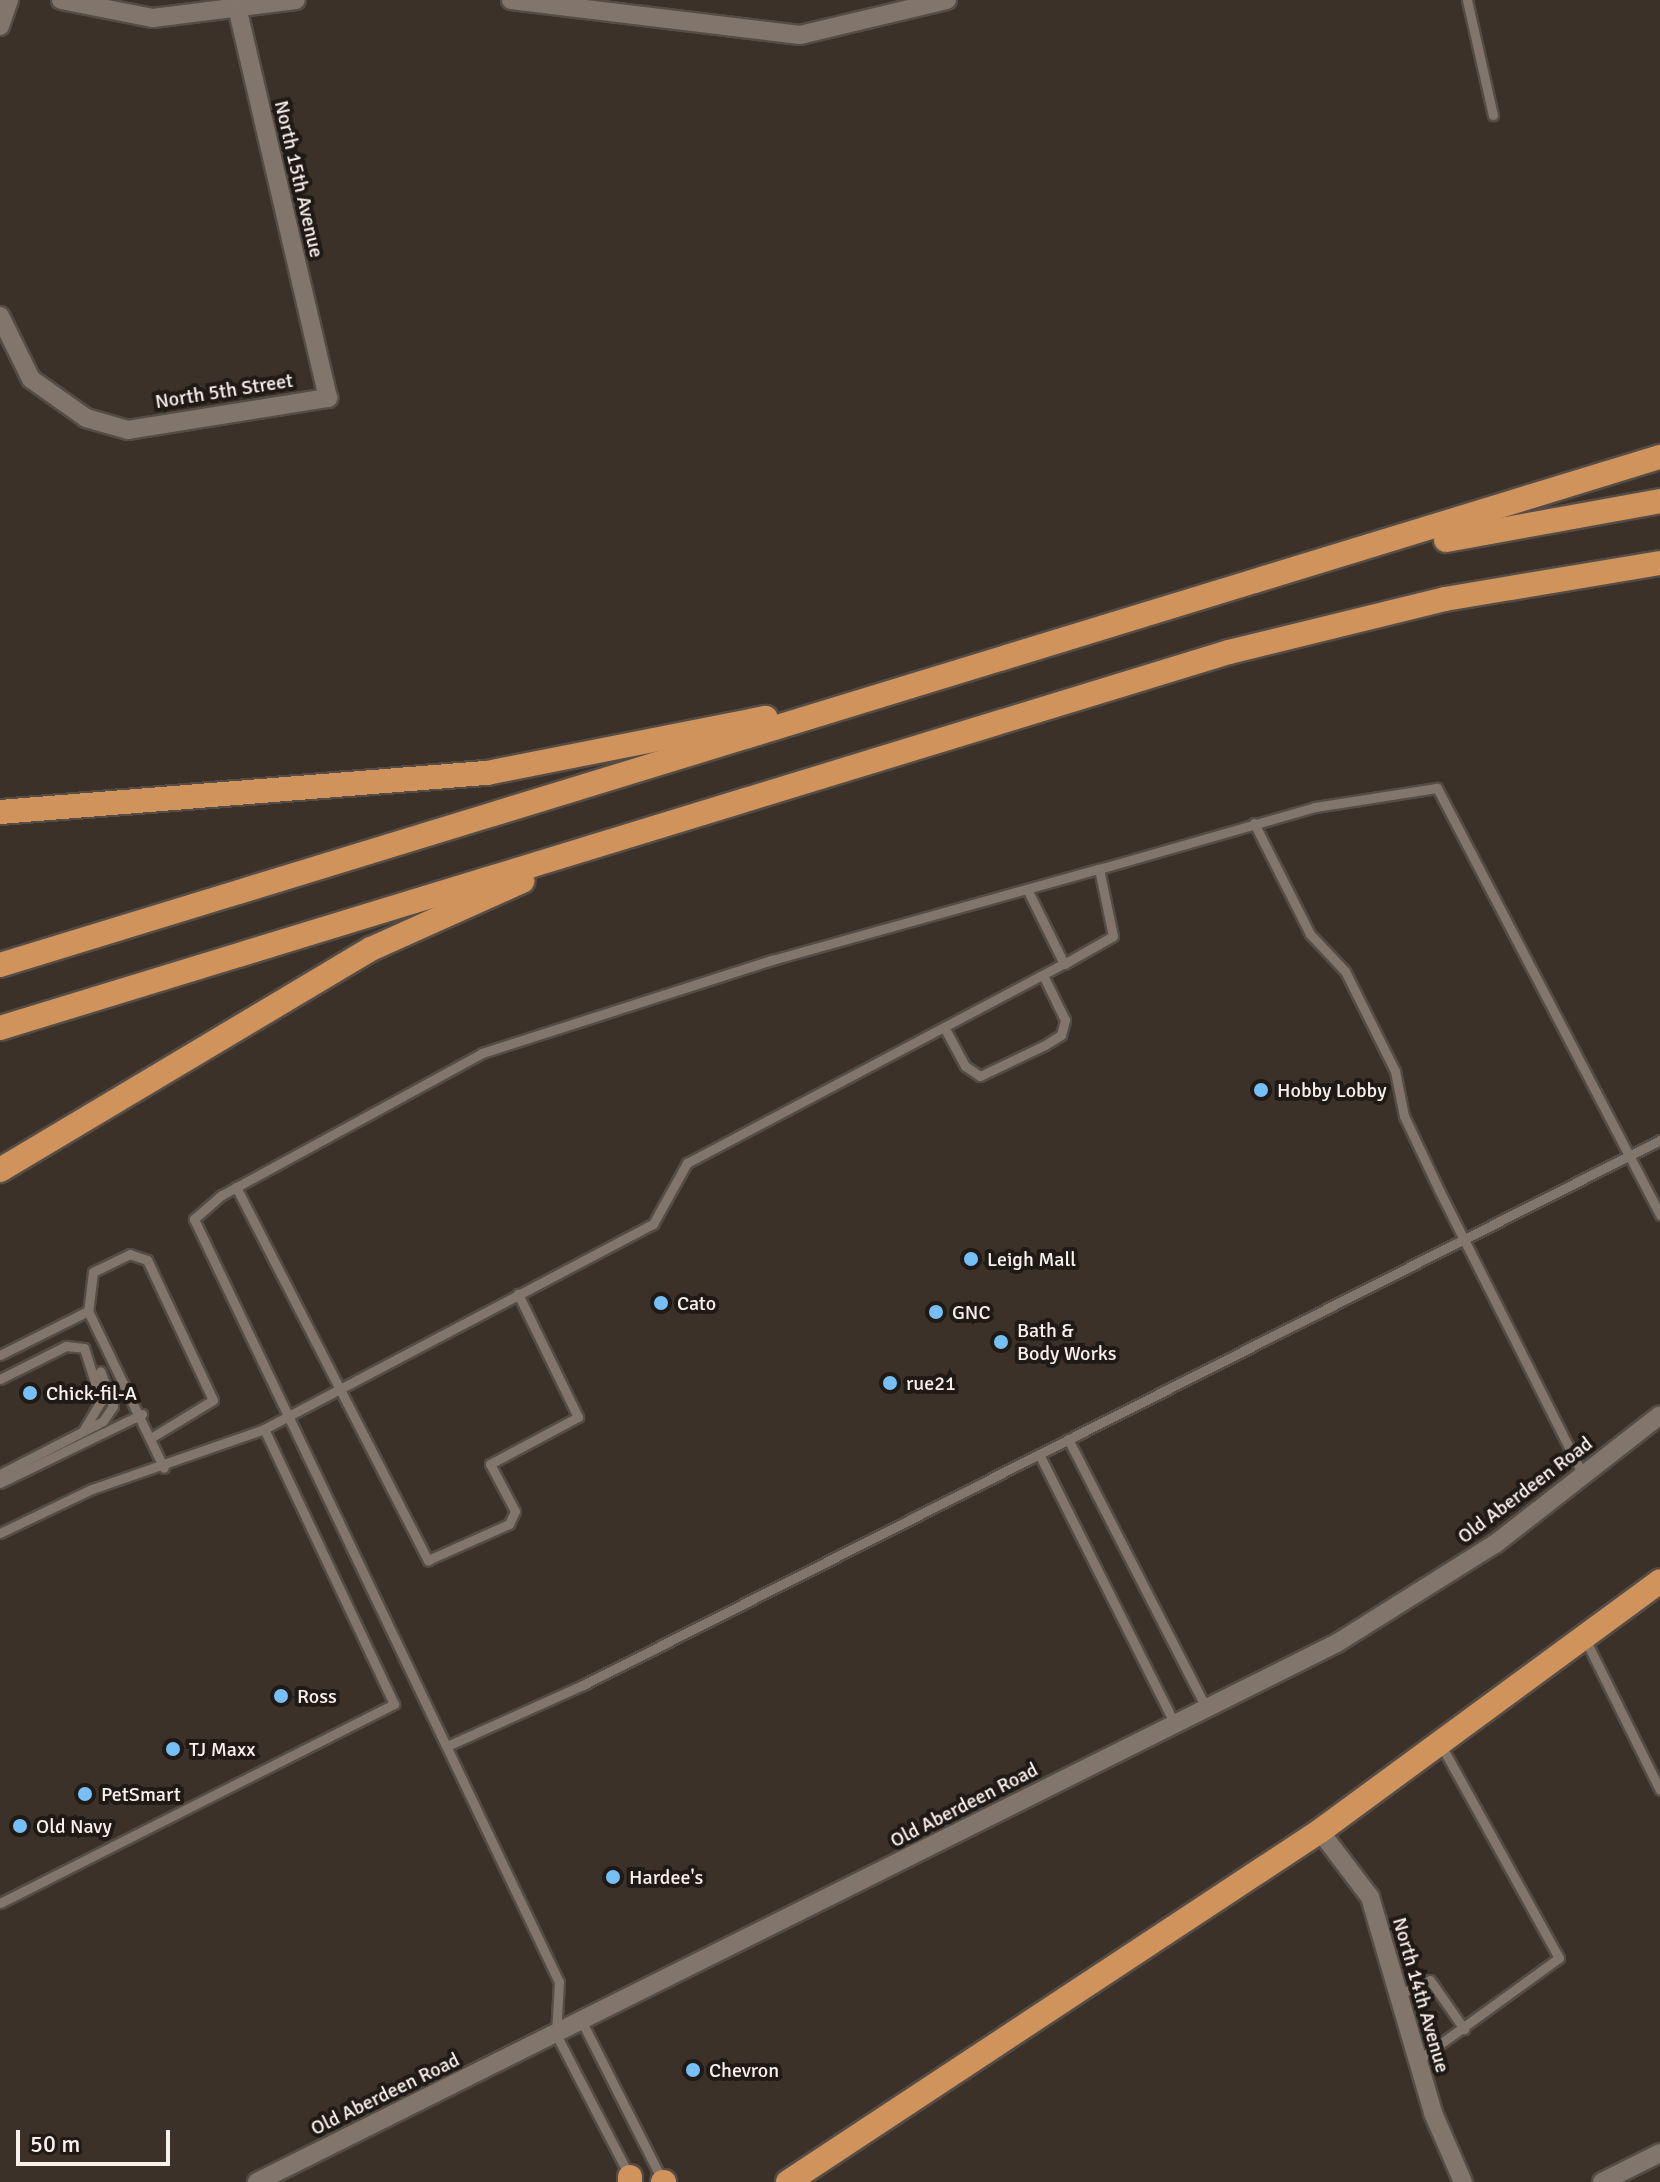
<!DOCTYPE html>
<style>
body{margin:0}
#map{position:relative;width:1660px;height:2182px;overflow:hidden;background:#3b3128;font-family:Signika,sans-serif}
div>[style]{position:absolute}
.roads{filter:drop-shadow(2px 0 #554d45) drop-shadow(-2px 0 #554d45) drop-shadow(0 2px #554d45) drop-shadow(0 -2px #554d45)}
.lane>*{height:9px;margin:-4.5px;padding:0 4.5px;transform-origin:4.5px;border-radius:4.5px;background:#82766c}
.street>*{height:18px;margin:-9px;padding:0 9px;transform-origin:9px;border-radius:9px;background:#82766c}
.highway>*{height:24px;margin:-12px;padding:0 12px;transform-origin:12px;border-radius:12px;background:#cf935b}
.dots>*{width:22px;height:22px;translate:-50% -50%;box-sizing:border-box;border:4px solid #1f1a16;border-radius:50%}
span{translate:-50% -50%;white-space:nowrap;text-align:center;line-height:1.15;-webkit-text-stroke:8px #1f1a16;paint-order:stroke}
.street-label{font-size:20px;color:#f8f1eb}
.poi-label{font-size:20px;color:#f8f1eb}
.left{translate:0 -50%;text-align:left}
.scale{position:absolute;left:16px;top:2130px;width:154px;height:36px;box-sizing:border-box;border:4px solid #f8f1eb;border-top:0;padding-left:10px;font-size:24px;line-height:28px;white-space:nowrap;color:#f8f1eb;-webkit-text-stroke:6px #1f1a16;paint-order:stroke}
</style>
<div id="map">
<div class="roads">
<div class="lane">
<i style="left:1467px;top:0;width:118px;rotate:77.3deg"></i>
<i style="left:1254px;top:823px;width:124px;rotate:63.2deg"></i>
<i style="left:1310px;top:934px;width:51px;rotate:46.6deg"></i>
<i style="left:1345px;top:971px;width:112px;rotate:63.4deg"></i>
<i style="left:1395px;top:1071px;width:46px;rotate:78.7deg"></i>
<i style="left:1404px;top:1116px;width:84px;rotate:64.7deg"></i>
<i style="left:1440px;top:1192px;width:317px;rotate:63.2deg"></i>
<i style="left:1027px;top:889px;width:84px;rotate:63.7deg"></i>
<i style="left:1064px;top:964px;width:56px;rotate:-29.7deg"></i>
<i style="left:1113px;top:936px;width:68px;rotate:-101.8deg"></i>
<i style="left:1099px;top:869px;width:225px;rotate:-16deg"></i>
<i style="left:1315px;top:807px;width:123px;rotate:-8.9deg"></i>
<i style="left:1437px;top:788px;width:482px;rotate:62.4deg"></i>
<i style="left:944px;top:1027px;width:44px;rotate:61.7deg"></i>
<i style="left:965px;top:1066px;width:18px;rotate:34deg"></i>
<i style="left:980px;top:1076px;width:72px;rotate:-25.5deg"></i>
<i style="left:1045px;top:1045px;width:19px;rotate:-32deg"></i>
<i style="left:1061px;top:1035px;width:16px;rotate:-75deg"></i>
<i style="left:1065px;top:1020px;width:50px;rotate:-116.1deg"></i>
<i style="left:236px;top:1187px;width:420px;rotate:62.8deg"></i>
<i style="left:428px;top:1560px;width:89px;rotate:-24deg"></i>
<i style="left:509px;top:1524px;width:14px;rotate:-65deg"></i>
<i style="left:515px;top:1511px;width:53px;rotate:-118deg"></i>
<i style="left:490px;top:1464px;width:100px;rotate:-28.1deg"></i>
<i style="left:578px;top:1417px;width:137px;rotate:-116deg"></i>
<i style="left:0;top:1355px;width:98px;rotate:-26.6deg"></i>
<i style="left:0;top:1379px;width:74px;rotate:-26.6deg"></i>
<i style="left:66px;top:1346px;width:18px;rotate:6deg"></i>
<i style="left:84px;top:1348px;width:56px;rotate:72.2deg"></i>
<i style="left:101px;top:1401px;width:35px;rotate:121deg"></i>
<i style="left:264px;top:1429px;width:440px;rotate:-27.8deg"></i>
<i style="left:653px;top:1224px;width:70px;rotate:-60.9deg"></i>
<i style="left:687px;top:1163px;width:428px;rotate:-27.9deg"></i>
<i style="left:154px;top:1436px;width:69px;rotate:-31.4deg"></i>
<i style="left:213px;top:1400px;width:155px;rotate:-115.2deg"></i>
<i style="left:147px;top:1260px;width:18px;rotate:-161deg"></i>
<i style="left:130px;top:1254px;width:41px;rotate:154.1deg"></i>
<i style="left:93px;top:1272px;width:39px;rotate:97deg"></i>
<i style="left:88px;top:1311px;width:174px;rotate:64.2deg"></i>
<i style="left:1068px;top:1439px;width:302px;rotate:62.8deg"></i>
<i style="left:1039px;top:1454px;width:302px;rotate:63.3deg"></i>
<i style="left:0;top:1474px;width:116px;rotate:-27.2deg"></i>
<i style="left:103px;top:1421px;width:18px;rotate:-56deg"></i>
<i style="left:113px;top:1406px;width:37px;rotate:-110deg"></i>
<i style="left:0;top:1483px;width:158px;rotate:-25.9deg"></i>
<i style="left:0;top:1533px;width:102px;rotate:-25.6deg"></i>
<i style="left:92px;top:1489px;width:182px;rotate:-19.2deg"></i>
<i style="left:264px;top:1429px;width:304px;rotate:64.7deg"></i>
<i style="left:394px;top:1704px;width:441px;rotate:153.2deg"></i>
<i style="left:1586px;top:1641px;width:166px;rotate:63.6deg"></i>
<i style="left:447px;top:1746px;width:149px;rotate:-24.2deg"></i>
<i style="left:583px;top:1685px;width:1207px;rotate:-26.84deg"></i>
<i style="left:1398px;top:1995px;width:35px;rotate:-25deg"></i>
<i style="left:1430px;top:1980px;width:60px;rotate:55.2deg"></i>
<i style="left:582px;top:2022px;width:179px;rotate:63.1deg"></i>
<i style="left:1418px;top:2060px;width:174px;rotate:-35.9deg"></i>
<i style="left:1559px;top:1958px;width:244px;rotate:-119deg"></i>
<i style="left:630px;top:2177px;width:161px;rotate:-117.4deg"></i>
<i style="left:556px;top:2034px;width:52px;rotate:-86.7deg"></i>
<i style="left:559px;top:1982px;width:846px;rotate:-115.57deg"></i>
<i style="left:194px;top:1219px;width:37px;rotate:-41deg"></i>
<i style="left:222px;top:1195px;width:296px;rotate:-28.6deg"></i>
<i style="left:482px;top:1053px;width:305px;rotate:-17.8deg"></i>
<i style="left:772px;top:960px;width:339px;rotate:-15.6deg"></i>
</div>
<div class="street">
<i style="left:61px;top:0;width:94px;rotate:11.1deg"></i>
<i style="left:153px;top:18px;width:144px;rotate:-7.2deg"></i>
<i style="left:511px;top:0;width:291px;rotate:6.9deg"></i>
<i style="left:800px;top:35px;width:151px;rotate:-13.4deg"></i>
<i style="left:0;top:26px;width:28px;rotate:-71deg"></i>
<i style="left:0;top:316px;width:70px;rotate:63.8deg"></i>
<i style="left:31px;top:379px;width:67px;rotate:35.3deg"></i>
<i style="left:86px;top:418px;width:44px;rotate:15.9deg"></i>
<i style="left:128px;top:430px;width:203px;rotate:-9.1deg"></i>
<i style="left:328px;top:398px;width:396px;rotate:-103.1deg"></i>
<i style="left:1320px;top:1831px;width:83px;rotate:52.9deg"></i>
<i style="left:1370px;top:1897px;width:225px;rotate:73.7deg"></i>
<i style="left:1433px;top:2113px;width:75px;rotate:66.5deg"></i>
<i style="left:257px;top:2182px;width:1207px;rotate:-26.52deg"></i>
<i style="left:1337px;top:1643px;width:186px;rotate:-32.1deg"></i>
<i style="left:1495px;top:1544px;width:209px;rotate:-38deg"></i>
<i style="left:1602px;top:2182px;width:65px;rotate:-26.6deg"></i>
</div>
<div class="highway">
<i style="left:1446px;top:540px;width:218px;rotate:-10.3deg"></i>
<i style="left:0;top:812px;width:489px;rotate:-4.6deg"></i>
<i style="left:487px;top:773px;width:284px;rotate:-11.2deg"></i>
<i style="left:0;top:965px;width:1736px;rotate:-17.02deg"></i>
<i style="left:0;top:1028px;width:1285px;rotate:-17.01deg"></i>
<i style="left:1229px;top:652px;width:222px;rotate:-13.8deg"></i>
<i style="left:1445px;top:599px;width:218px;rotate:-9.5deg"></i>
<i style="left:0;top:1170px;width:432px;rotate:-30.8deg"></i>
<i style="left:371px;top:949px;width:166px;rotate:-24.2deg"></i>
<i style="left:630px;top:2177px;width:5px;rotate:90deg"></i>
<i style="left:663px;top:2182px;width:1px"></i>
<i style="left:788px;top:2182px;width:637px;rotate:-33.42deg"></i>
<i style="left:1320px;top:1831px;width:422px;rotate:-36.3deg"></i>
</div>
</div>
<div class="dots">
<i style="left:1261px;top:1090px;background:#77c0f7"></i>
<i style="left:971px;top:1259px;background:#77c0f7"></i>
<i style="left:661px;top:1303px;background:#77c0f7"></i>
<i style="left:936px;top:1312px;background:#77c0f7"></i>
<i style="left:1001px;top:1342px;background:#77c0f7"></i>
<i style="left:890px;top:1383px;background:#77c0f7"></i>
<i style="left:30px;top:1393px;background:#77c0f7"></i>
<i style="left:281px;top:1696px;background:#77c0f7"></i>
<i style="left:173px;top:1749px;background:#77c0f7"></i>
<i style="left:85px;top:1794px;background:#77c0f7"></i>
<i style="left:20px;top:1826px;background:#77c0f7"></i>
<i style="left:613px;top:1877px;background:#77c0f7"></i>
<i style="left:693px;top:2070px;background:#77c0f7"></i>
</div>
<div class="street-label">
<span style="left:299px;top:179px;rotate:77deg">North 15th Avenue</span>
<span style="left:224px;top:391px;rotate:-9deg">North 5th Street</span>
<span style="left:1525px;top:1490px;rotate:-37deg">Old Aberdeen Road</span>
<span style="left:964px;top:1805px;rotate:-27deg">Old Aberdeen Road</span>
<span style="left:1421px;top:1995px;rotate:74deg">North 14th Avenue</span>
<span style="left:385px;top:2094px;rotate:-26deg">Old Aberdeen Road</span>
</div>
<div class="poi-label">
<span class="left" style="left:1277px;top:1090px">Hobby Lobby</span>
<span class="left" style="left:987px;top:1259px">Leigh Mall</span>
<span class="left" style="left:677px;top:1303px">Cato</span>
<span class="left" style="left:952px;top:1312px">GNC</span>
<span class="left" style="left:1017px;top:1342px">Bath &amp;<br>Body Works</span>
<span class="left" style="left:906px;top:1383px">rue21</span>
<span class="left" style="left:46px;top:1393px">Chick-fil-A</span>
<span class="left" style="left:297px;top:1696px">Ross</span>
<span class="left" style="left:189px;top:1749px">TJ Maxx</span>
<span class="left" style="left:101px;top:1794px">PetSmart</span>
<span class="left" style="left:36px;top:1826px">Old Navy</span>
<span class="left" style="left:629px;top:1877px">Hardee's</span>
<span class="left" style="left:709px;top:2070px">Chevron</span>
</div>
<div class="scale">50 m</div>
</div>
